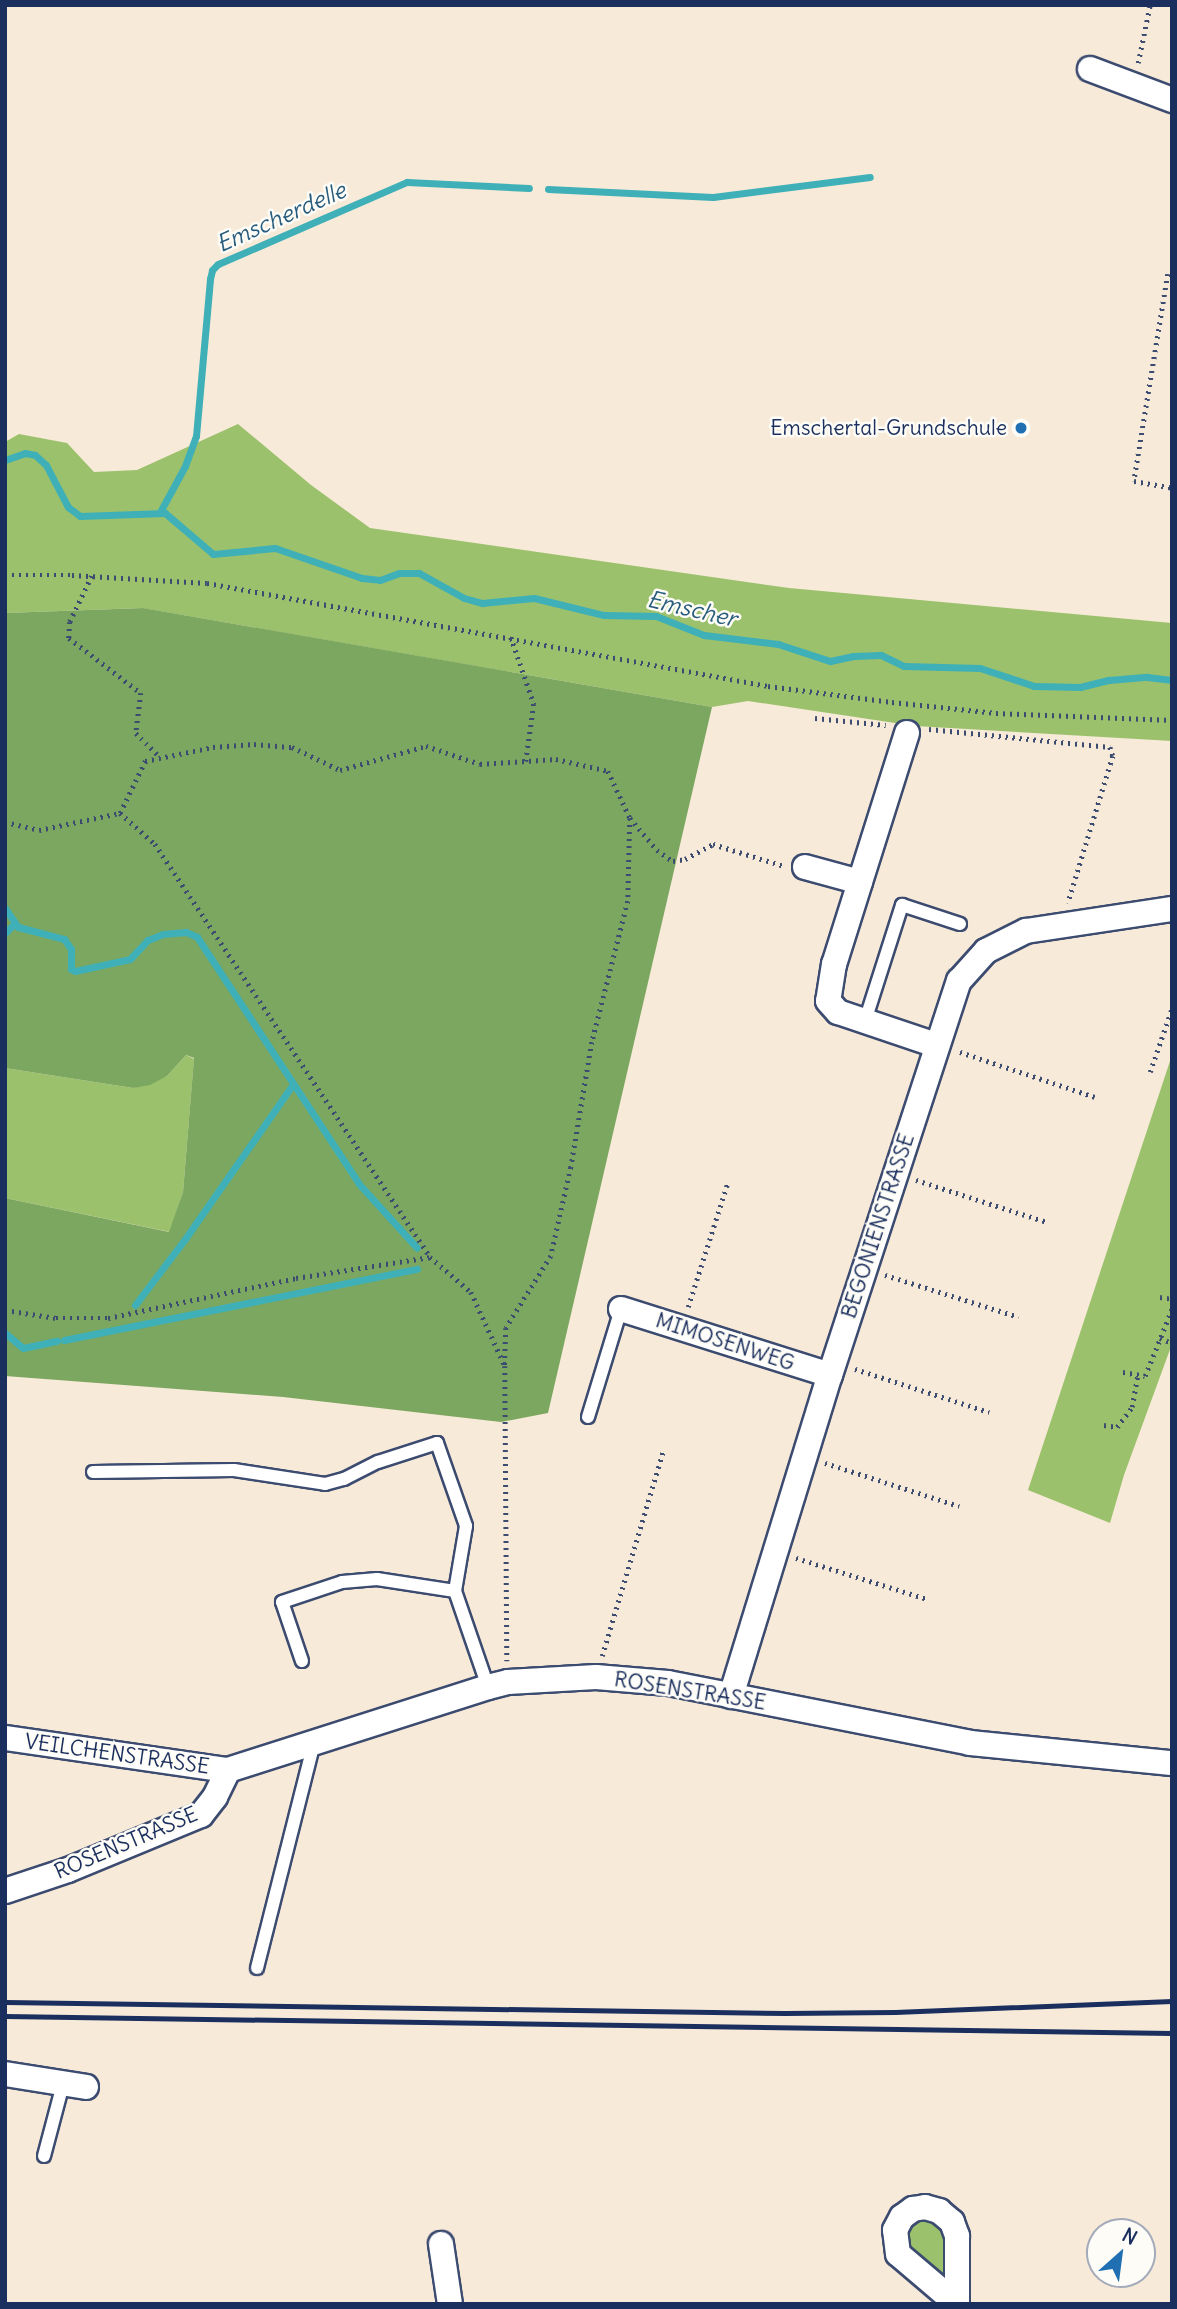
<!DOCTYPE html>
<style>
body{margin:0}
#map{position:relative;width:1177px;height:2309px;overflow:hidden;background:#f8ead8;font-family:Delius,sans-serif}
div>[style]{position:absolute}
.green>*{inset:0;background:#9bc16c}
.forest>*{inset:0;background:#7ca760}
.stream>*{height:7px;margin:-3.5px;padding:0 3.5px;transform-origin:3.5px;border-radius:3.5px;background:#3fb0b7}
.path>*{height:4.5px;margin-top:-2.25px;transform-origin:0;background:repeating-linear-gradient(90deg,#3c4b70 0 2px,transparent 0 7px)}
.roads{filter:drop-shadow(2px 0 #3c4b70) drop-shadow(-2px 0 #3c4b70) drop-shadow(0 2px #3c4b70) drop-shadow(0 -2px #3c4b70)}
.lane>*{height:12px;margin:-6px;padding:0 6px;transform-origin:6px;border-radius:6px;background:#fff}
.street>*{height:24px;margin:-12px;padding:0 12px;transform-origin:12px;border-radius:12px;background:#fff}
.rail>*{height:5px;margin:-2.5px;padding:0 2.5px;transform-origin:2.5px;border-radius:2.5px;background:#1b2f5e}
.dots>*{width:19px;height:19px;translate:-50% -50%;box-sizing:border-box;border:4px solid #fdfcf7;border-radius:50%}
span{translate:-50% -50%;white-space:nowrap;text-align:center;line-height:1.15;-webkit-text-stroke:5px #fdfcf7;paint-order:stroke}
.poi-label{font-size:21px;color:#1b2f5e}
.right{translate:-100% -50%;text-align:right}
.street-label{font-size:21px;color:#1b2f5e}
.water-label{font-size:23px;color:#285c7d;font-style:italic}
.frame{position:absolute;inset:0;border:7px solid #1b2f5e;pointer-events:none}
.north{position:absolute;left:1086px;top:2218px;width:70px;height:70px;box-sizing:border-box;background:#fdfcf7;border:2px solid #a3aaba;border-radius:50%;rotate:28deg;font-size:19px;font-weight:700;line-height:28px;text-align:center;color:#1b2f5e}
.north::after{content:'';display:block;margin:auto;width:24px;height:32px;background:#1f6fb2;clip-path:polygon(50% 0,100% 100%,50% 72%,0 100%)}
</style>
<div id="map">
<div class="green">
<i style="clip-path:polygon(238px 424px,311px 485px,370px 528px,789px 588px,1172px 623px,1172px 741px,915px 726px,748px 701px,712px 707px,142px 608px,5px 613px,5px 442px,19px 434px,67px 443px,94px 472px,137px 470px)"></i>
<i style="clip-path:polygon(186px 1055px,194px 1059px,183px 1192px,170px 1232px,5px 1198px,5px 1068px,133px 1088px,167px 1076px)"></i>
<i style="clip-path:polygon(1172px 1055px,1172px 1344px,1124px 1475px,1110px 1523px,1028px 1490px)"></i>
<i style="clip-path:polygon(923px 2220px,934px 2222px,947px 2239px,945px 2277px,909px 2250px,906px 2231px,912px 2223px)"></i>
</div>
<div class="forest">
<i style="clip-path:polygon(143px 608px,712px 707px,548px 1413px,501px 1422px,283px 1397px,5px 1376px,5px 1198px,169px 1232px,183px 1192px,194px 1058px,186px 1055px,167px 1076px,150px 1085px,133px 1088px,5px 1068px,5px 613px)"></i>
</div>
<div class="stream">
<i style="left:548px;top:189px;width:165px;rotate:2.8deg"></i>
<i style="left:713px;top:197px;width:158px;rotate:-7.3deg"></i>
<i style="left:5px;top:460px;width:21px;rotate:-19deg"></i>
<i style="left:25px;top:453px;width:10px;rotate:11deg"></i>
<i style="left:35px;top:455px;width:15px;rotate:42deg"></i>
<i style="left:46px;top:465px;width:47px;rotate:62.4deg"></i>
<i style="left:68px;top:507px;width:15px;rotate:37deg"></i>
<i style="left:80px;top:516px;width:85px;rotate:-2deg"></i>
<i style="left:165px;top:513px;width:63px;rotate:40.5deg"></i>
<i style="left:213px;top:554px;width:62px;rotate:-5.5deg"></i>
<i style="left:275px;top:548px;width:92px;rotate:19deg"></i>
<i style="left:362px;top:578px;width:18px;rotate:6deg"></i>
<i style="left:380px;top:580px;width:20px;rotate:-20deg"></i>
<i style="left:399px;top:573px;width:20px"></i>
<i style="left:419px;top:573px;width:51px;rotate:29.1deg"></i>
<i style="left:464px;top:598px;width:19px;rotate:16deg"></i>
<i style="left:482px;top:603px;width:52px;rotate:-5.5deg"></i>
<i style="left:534px;top:598px;width:72px;rotate:13.7deg"></i>
<i style="left:604px;top:615px;width:52px;rotate:1.1deg"></i>
<i style="left:656px;top:616px;width:52px;rotate:21.6deg"></i>
<i style="left:704px;top:635px;width:75px;rotate:6.9deg"></i>
<i style="left:778px;top:644px;width:55px;rotate:18.1deg"></i>
<i style="left:830px;top:661px;width:24px;rotate:-12deg"></i>
<i style="left:853px;top:656px;width:28px;rotate:-2deg"></i>
<i style="left:881px;top:655px;width:25px;rotate:26deg"></i>
<i style="left:904px;top:666px;width:76px;rotate:1.5deg"></i>
<i style="left:980px;top:668px;width:57px;rotate:18.4deg"></i>
<i style="left:1034px;top:686px;width:46px;rotate:1.2deg"></i>
<i style="left:1080px;top:687px;width:30px;rotate:-14deg"></i>
<i style="left:1109px;top:680px;width:38px;rotate:-5deg"></i>
<i style="left:1147px;top:677px;width:25px;rotate:7deg"></i>
<i style="left:160px;top:512px;width:52px;rotate:-61.5deg"></i>
<i style="left:185px;top:466px;width:32px;rotate:-70deg"></i>
<i style="left:196px;top:436px;width:158px;rotate:-84.9deg"></i>
<i style="left:210px;top:279px;width:9px;rotate:-77deg"></i>
<i style="left:212px;top:270px;width:8px;rotate:-45deg"></i>
<i style="left:218px;top:264px;width:206px;rotate:-23.5deg"></i>
<i style="left:407px;top:182px;width:122px;rotate:2.8deg"></i>
<i style="left:5px;top:908px;width:23px;rotate:56deg"></i>
<i style="left:18px;top:927px;width:48px;rotate:14.6deg"></i>
<i style="left:64px;top:939px;width:12px;rotate:55deg"></i>
<i style="left:71px;top:949px;width:20px;rotate:90deg"></i>
<i style="left:71px;top:969px;width:4px;rotate:27deg"></i>
<i style="left:75px;top:971px;width:56px;rotate:-12.3deg"></i>
<i style="left:130px;top:959px;width:26px;rotate:-47deg"></i>
<i style="left:148px;top:940px;width:16px;rotate:-22deg"></i>
<i style="left:163px;top:934px;width:23px;rotate:-5deg"></i>
<i style="left:186px;top:932px;width:12px;rotate:24deg"></i>
<i style="left:197px;top:937px;width:295px;rotate:56.7deg"></i>
<i style="left:359px;top:1184px;width:86px;rotate:47.8deg"></i>
<i style="left:5px;top:933px;width:14px;rotate:-45deg"></i>
<i style="left:135px;top:1305px;width:83px;rotate:-52.9deg"></i>
<i style="left:185px;top:1239px;width:189px;rotate:-55.1deg"></i>
<i style="left:5px;top:1333px;width:23px;rotate:40deg"></i>
<i style="left:23px;top:1348px;width:35px;rotate:-12deg"></i>
<i style="left:64px;top:1340px;width:360px;rotate:-11.4deg"></i>
</div>
<div class="path">
<i style="left:1138px;top:63px;width:59px;rotate:-78.3deg"></i>
<i style="left:1168px;top:274px;width:210px;rotate:99.3deg"></i>
<i style="left:1134px;top:481px;width:39px;rotate:10deg"></i>
<i style="left:5px;top:575px;width:67px"></i>
<i style="left:72px;top:575px;width:135px;rotate:3.4deg"></i>
<i style="left:207px;top:583px;width:570px;rotate:10.4deg"></i>
<i style="left:768px;top:686px;width:125px;rotate:7.4deg"></i>
<i style="left:892px;top:702px;width:105px;rotate:6deg"></i>
<i style="left:996px;top:713px;width:176px;rotate:2.3deg"></i>
<i style="left:92px;top:576px;width:51px;rotate:115.6deg"></i>
<i style="left:70px;top:622px;width:16px;rotate:94deg"></i>
<i style="left:69px;top:638px;width:91px;rotate:37.4deg"></i>
<i style="left:141px;top:693px;width:40px;rotate:97.1deg"></i>
<i style="left:136px;top:733px;width:34px;rotate:45deg"></i>
<i style="left:511px;top:637px;width:71px;rotate:71.1deg"></i>
<i style="left:534px;top:704px;width:58px;rotate:98deg"></i>
<i style="left:815px;top:718px;width:71px;rotate:5.6deg"></i>
<i style="left:929px;top:729px;width:182px;rotate:5.7deg"></i>
<i style="left:1110px;top:747px;width:9px;rotate:72deg"></i>
<i style="left:1113px;top:756px;width:154px;rotate:107deg"></i>
<i style="left:120px;top:813px;width:58px;rotate:-64.3deg"></i>
<i style="left:145px;top:761px;width:69px;rotate:-11.6deg"></i>
<i style="left:213px;top:747px;width:41px;rotate:-4.2deg"></i>
<i style="left:254px;top:744px;width:38px;rotate:5deg"></i>
<i style="left:292px;top:747px;width:53px;rotate:25.6deg"></i>
<i style="left:340px;top:770px;width:89px;rotate:-15.6deg"></i>
<i style="left:426px;top:746px;width:57px;rotate:18.4deg"></i>
<i style="left:480px;top:764px;width:76px;rotate:-3.8deg"></i>
<i style="left:556px;top:759px;width:53px;rotate:13deg"></i>
<i style="left:608px;top:771px;width:52px;rotate:64.9deg"></i>
<i style="left:630px;top:818px;width:83px;rotate:91.4deg"></i>
<i style="left:628px;top:901px;width:146px;rotate:104.3deg"></i>
<i style="left:592px;top:1042px;width:127px;rotate:99.5deg"></i>
<i style="left:571px;top:1167px;width:91px;rotate:102.7deg"></i>
<i style="left:551px;top:1256px;width:85px;rotate:122deg"></i>
<i style="left:506px;top:1328px;width:38px;rotate:92deg"></i>
<i style="left:630px;top:818px;width:42px;rotate:49.8deg"></i>
<i style="left:657px;top:850px;width:19px;rotate:35deg"></i>
<i style="left:673px;top:861px;width:12px;rotate:-9deg"></i>
<i style="left:685px;top:859px;width:32px;rotate:-28deg"></i>
<i style="left:713px;top:844px;width:74px;rotate:17.2deg"></i>
<i style="left:5px;top:822px;width:35px;rotate:13deg"></i>
<i style="left:39px;top:830px;width:83px;rotate:-11.9deg"></i>
<i style="left:120px;top:813px;width:47px;rotate:41.5deg"></i>
<i style="left:155px;top:844px;width:496px;rotate:56.3deg"></i>
<i style="left:430px;top:1257px;width:54px;rotate:40.5deg"></i>
<i style="left:471px;top:1292px;width:81px;rotate:65.3deg"></i>
<i style="left:505px;top:1366px;width:295px;rotate:89.6deg"></i>
<i style="left:960px;top:1052px;width:142px;rotate:18.4deg"></i>
<i style="left:1150px;top:1072px;width:68px;rotate:-71deg"></i>
<i style="left:916px;top:1180px;width:138px;rotate:17.8deg"></i>
<i style="left:885px;top:1275px;width:140px;rotate:17.4deg"></i>
<i style="left:1160px;top:1297px;width:12px;rotate:9deg"></i>
<i style="left:688px;top:1307px;width:131px;rotate:-72.3deg"></i>
<i style="left:5px;top:1310px;width:52px;rotate:8.9deg"></i>
<i style="left:56px;top:1318px;width:52px"></i>
<i style="left:108px;top:1318px;width:192px;rotate:-12deg"></i>
<i style="left:296px;top:1278px;width:136px;rotate:-8.9deg"></i>
<i style="left:1160px;top:1338px;width:13px;rotate:23deg"></i>
<i style="left:855px;top:1369px;width:141px;rotate:17.8deg"></i>
<i style="left:1123px;top:1372px;width:22px;rotate:10deg"></i>
<i style="left:1145px;top:1376px;width:72px;rotate:-68.1deg"></i>
<i style="left:1104px;top:1425px;width:13px;rotate:9deg"></i>
<i style="left:1117px;top:1427px;width:25px;rotate:-53deg"></i>
<i style="left:1132px;top:1407px;width:34px;rotate:-80deg"></i>
<i style="left:825px;top:1463px;width:141px;rotate:17.8deg"></i>
<i style="left:796px;top:1558px;width:137px;rotate:17.4deg"></i>
<i style="left:602px;top:1656px;width:213px;rotate:-73.4deg"></i>
</div>
<div class="roads">
<div class="lane">
<i style="left:865px;top:1021px;width:122px;rotate:-72.3deg"></i>
<i style="left:902px;top:905px;width:61px;rotate:18.1deg"></i>
<i style="left:588px;top:1417px;width:113px;rotate:-73deg"></i>
<i style="left:93px;top:1472px;width:141px;rotate:-0.8deg"></i>
<i style="left:234px;top:1470px;width:92px;rotate:8.7deg"></i>
<i style="left:325px;top:1484px;width:20px;rotate:-15deg"></i>
<i style="left:344px;top:1479px;width:38px;rotate:-27deg"></i>
<i style="left:378px;top:1462px;width:62px;rotate:-17.9deg"></i>
<i style="left:437px;top:1443px;width:88px;rotate:70.7deg"></i>
<i style="left:466px;top:1526px;width:66px;rotate:99.6deg"></i>
<i style="left:455px;top:1591px;width:102px;rotate:71deg"></i>
<i style="left:302px;top:1661px;width:62px;rotate:-108.7deg"></i>
<i style="left:282px;top:1602px;width:63px;rotate:-18.4deg"></i>
<i style="left:342px;top:1582px;width:35px;rotate:-5deg"></i>
<i style="left:377px;top:1579px;width:79px;rotate:8.7deg"></i>
<i style="left:257px;top:1968px;width:232px;rotate:-75.8deg"></i>
<i style="left:44px;top:2156px;width:74px;rotate:-75.2deg"></i>
</div>
<div class="street">
<i style="left:1090px;top:69px;width:88px;rotate:20.7deg"></i>
<i style="left:907px;top:733px;width:242px;rotate:107.5deg"></i>
<i style="left:834px;top:964px;width:37px;rotate:99deg"></i>
<i style="left:828px;top:1001px;width:15px;rotate:48deg"></i>
<i style="left:838px;top:1012px;width:103px;rotate:18.6deg"></i>
<i style="left:805px;top:867px;width:57px;rotate:15.3deg"></i>
<i style="left:621px;top:1309px;width:219px;rotate:17.5deg"></i>
<i style="left:731px;top:1696px;width:336px;rotate:-72.9deg"></i>
<i style="left:830px;top:1375px;width:415px;rotate:-71.9deg"></i>
<i style="left:959px;top:981px;width:40px;rotate:-48deg"></i>
<i style="left:986px;top:951px;width:45px;rotate:-26.6deg"></i>
<i style="left:1026px;top:931px;width:148px;rotate:-8.6deg"></i>
<i style="left:5px;top:1738px;width:225px;rotate:8.2deg"></i>
<i style="left:228px;top:1770px;width:273px;rotate:-17.7deg"></i>
<i style="left:488px;top:1687px;width:21px;rotate:-14deg"></i>
<i style="left:508px;top:1682px;width:88px;rotate:-3.3deg"></i>
<i style="left:596px;top:1677px;width:72px;rotate:4.8deg"></i>
<i style="left:668px;top:1683px;width:308px;rotate:11.2deg"></i>
<i style="left:970px;top:1743px;width:203px;rotate:5.7deg"></i>
<i style="left:5px;top:1891px;width:66px;rotate:-18.4deg"></i>
<i style="left:68px;top:1870px;width:144px;rotate:-22.5deg"></i>
<i style="left:201px;top:1815px;width:23px;rotate:-52deg"></i>
<i style="left:215px;top:1797px;width:30px;rotate:-64deg"></i>
<i style="left:5px;top:2074px;width:82px;rotate:9.1deg"></i>
<i style="left:925px;top:2207px;width:15px;rotate:16deg"></i>
<i style="left:939px;top:2211px;width:17px;rotate:40deg"></i>
<i style="left:952px;top:2222px;width:15px;rotate:70deg"></i>
<i style="left:957px;top:2236px;width:68px;rotate:90deg"></i>
<i style="left:957px;top:2304px;width:77px;rotate:-139.7deg"></i>
<i style="left:898px;top:2254px;width:24px;rotate:-97deg"></i>
<i style="left:895px;top:2230px;width:15px;rotate:-62deg"></i>
<i style="left:902px;top:2217px;width:14px;rotate:-36deg"></i>
<i style="left:913px;top:2209px;width:12px;rotate:-9deg"></i>
<i style="left:441px;top:2244px;width:61px;rotate:81.5deg"></i>
</div>
</div>
<div class="rail">
<i style="left:5px;top:2002px;width:780px;rotate:0.81deg"></i>
<i style="left:785px;top:2013px;width:110px;rotate:-0.5deg"></i>
<i style="left:895px;top:2012px;width:277px;rotate:-2.3deg"></i>
<i style="left:5px;top:2016px;width:1167px;rotate:0.83deg"></i>
</div>
<div class="dots">
<i style="left:1021px;top:428px;background:#1f6fb2"></i>
</div>
<div class="poi-label">
<span class="right" style="left:1007px;top:428px">Emschertal-Grundschule</span>
</div>
<div class="street-label">
<span style="left:878px;top:1226px;rotate:-72deg">BEGONIENSTRASSE</span>
<span style="left:725px;top:1342px;rotate:18deg">MIMOSENWEG</span>
<span style="left:690px;top:1691px;rotate:9deg">ROSENSTRASSE</span>
<span style="left:117px;top:1754px;rotate:8deg">VEILCHENSTRASSE</span>
<span style="left:126px;top:1843px;rotate:-23deg">ROSENSTRASSE</span>
</div>
<div class="water-label">
<span style="left:281px;top:217px;rotate:-24deg">Emscherdelle</span>
<span style="left:692px;top:609px;rotate:13deg">Emscher</span>
</div>
<div class="frame"></div>
<div class="north">N</div>
</div>
